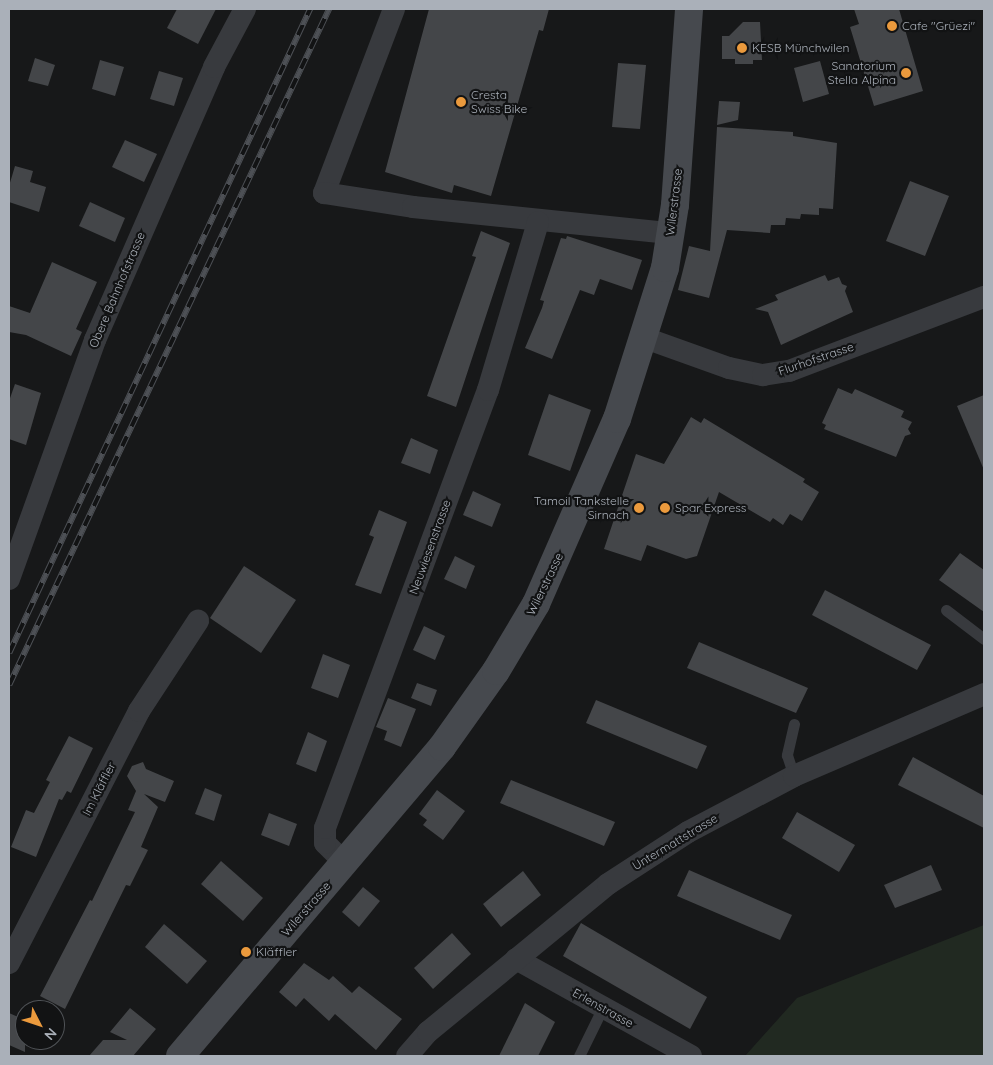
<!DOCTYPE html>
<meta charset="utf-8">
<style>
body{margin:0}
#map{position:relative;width:993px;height:1065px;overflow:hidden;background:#171819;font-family:Quicksand,sans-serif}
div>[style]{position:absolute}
.green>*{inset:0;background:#212921}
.building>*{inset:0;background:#444649}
.service>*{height:11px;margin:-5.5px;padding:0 5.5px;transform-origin:5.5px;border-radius:5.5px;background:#383a3e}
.minor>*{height:22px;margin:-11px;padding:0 11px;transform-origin:11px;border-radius:11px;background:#383a3e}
.secondary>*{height:28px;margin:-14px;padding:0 14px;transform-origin:14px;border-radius:14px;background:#46494e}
.rail>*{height:5.5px;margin-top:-2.75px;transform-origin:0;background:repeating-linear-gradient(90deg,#121314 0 11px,#4d5055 0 22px);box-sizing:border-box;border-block:1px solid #4d5055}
.dots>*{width:14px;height:14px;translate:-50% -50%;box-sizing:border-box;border:2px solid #121314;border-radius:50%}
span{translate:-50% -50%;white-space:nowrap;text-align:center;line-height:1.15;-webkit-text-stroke:4.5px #121314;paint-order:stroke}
.poi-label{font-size:12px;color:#aab0b9}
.left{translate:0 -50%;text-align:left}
.right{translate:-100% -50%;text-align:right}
.street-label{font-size:12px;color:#aab0b9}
.frame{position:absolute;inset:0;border:10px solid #aab0b9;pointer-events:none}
.north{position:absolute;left:15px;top:1000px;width:50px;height:50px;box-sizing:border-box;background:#121314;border:1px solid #4f5256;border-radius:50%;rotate:131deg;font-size:14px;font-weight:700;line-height:20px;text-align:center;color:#aab0b9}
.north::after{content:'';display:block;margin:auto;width:18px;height:22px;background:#eb9a3d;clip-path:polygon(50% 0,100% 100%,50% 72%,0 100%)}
</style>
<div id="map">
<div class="green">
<i style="clip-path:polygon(984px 925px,984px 1056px,745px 1056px,797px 998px)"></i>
</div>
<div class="building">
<i style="clip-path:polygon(177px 9px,216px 9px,198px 44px,167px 28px)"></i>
<i style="clip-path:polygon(429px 9px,549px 9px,543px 31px,539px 30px,491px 196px,454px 185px,452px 193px,385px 172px)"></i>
<i style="clip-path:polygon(854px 9px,899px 9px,923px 91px,874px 106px,850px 27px,859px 24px)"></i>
<i style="clip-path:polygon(743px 22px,760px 22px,762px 60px,753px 60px,753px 64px,735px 64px,735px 59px,722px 59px,722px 36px,729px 36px)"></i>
<i style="clip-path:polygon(35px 58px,55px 65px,48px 86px,28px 81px)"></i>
<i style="clip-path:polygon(100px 60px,124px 67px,115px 96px,92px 89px)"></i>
<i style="clip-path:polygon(820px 61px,829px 94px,803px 102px,794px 68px)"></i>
<i style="clip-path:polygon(618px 63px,646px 65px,640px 129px,612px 127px)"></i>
<i style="clip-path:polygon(159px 71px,183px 78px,174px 106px,150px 99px)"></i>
<i style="clip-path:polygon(719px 101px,740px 102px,738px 120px,717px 125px)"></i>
<i style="clip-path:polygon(717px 127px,793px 132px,793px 136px,837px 143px,833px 209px,819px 208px,819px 215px,801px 214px,800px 219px,786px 218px,785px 225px,771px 225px,770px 233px,727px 230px,709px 298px,678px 290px,689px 246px,710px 251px)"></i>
<i style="clip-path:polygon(125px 140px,157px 154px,144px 182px,112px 167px)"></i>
<i style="clip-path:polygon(15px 166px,33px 171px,30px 182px,46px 187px,39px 212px,9px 202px,9px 186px)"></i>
<i style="clip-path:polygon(910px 181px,949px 196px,925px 256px,886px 241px)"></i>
<i style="clip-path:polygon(90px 202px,125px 218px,115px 242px,79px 226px)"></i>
<i style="clip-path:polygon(481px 231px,510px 243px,456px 407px,427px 396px,476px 257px,472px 256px)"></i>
<i style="clip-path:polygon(567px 236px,642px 260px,632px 290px,600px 279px,594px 295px,580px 290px,552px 359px,525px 348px,542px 308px,544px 301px,540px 300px,561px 238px,566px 239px)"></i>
<i style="clip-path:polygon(52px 262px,97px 282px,76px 329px,82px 332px,71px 356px,26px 335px,9px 332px,9px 306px,30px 313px)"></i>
<i style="clip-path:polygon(825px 275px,828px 281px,839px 277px,842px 284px,847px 286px,845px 291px,853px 312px,781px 345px,768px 312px,755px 309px,778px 300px,775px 295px)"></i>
<i style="clip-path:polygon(15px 384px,41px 393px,26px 445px,9px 439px,9px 401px)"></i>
<i style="clip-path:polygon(838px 388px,852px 394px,855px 389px,904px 411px,901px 417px,912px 422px,908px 429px,911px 434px,905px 436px,896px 457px,824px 429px,826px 425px,822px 423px)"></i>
<i style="clip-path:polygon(549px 394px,591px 410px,570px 471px,528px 455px)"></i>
<i style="clip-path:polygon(984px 395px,984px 470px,957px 406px)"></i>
<i style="clip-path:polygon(691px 417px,701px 423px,704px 418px,805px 479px,803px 482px,819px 492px,802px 521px,790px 514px,783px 525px,773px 518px,770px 522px,719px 492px,697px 556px,686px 559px,647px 545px,641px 561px,604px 549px,636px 454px,664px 464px)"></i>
<i style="clip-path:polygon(411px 438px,438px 450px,430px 474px,401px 463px)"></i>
<i style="clip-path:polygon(473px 491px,501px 504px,492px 527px,463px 515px)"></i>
<i style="clip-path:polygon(379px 510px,407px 522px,381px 594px,355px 585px,374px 537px,369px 535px)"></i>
<i style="clip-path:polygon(960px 553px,984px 570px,984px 612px,939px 580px)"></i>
<i style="clip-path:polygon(455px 556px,475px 566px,466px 589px,444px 579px)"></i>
<i style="clip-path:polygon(244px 566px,296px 600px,261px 653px,210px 618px)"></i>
<i style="clip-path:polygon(825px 590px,931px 645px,917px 670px,812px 615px)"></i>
<i style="clip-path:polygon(424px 626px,445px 636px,435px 660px,413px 650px)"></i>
<i style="clip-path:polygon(699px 642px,808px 688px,796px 713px,687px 668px)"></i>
<i style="clip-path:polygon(323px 654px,350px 665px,338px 698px,311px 688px)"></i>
<i style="clip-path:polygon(417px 683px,437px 690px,431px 706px,411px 698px)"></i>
<i style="clip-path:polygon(388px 698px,416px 709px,401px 747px,384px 740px,387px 731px,376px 727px)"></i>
<i style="clip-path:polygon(596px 700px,707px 746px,697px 769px,586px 723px)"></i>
<i style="clip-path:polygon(308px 732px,327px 741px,316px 772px,296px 764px)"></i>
<i style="clip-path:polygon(69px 736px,93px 748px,71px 793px,67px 791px,62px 800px,59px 799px,36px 857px,11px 847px,26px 810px,34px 813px,50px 782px,46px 780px)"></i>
<i style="clip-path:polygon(913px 757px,984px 796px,984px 828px,898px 785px)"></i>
<i style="clip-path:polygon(143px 762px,146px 769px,174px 781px,165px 802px,144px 794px,158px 807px,141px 847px,148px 850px,130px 886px,126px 885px,65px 1009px,40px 996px,90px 900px,92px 901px,135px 812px,128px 810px,136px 791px,127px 776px,132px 766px)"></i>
<i style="clip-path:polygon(511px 780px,615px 822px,604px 846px,500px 803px)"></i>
<i style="clip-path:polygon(205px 788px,222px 795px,214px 821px,195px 814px)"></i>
<i style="clip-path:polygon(437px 790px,465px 811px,443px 840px,423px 825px,427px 820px,419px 814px)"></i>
<i style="clip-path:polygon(797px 812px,855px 845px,839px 872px,782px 838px)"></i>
<i style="clip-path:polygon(269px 813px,297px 824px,289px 846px,261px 835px)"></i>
<i style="clip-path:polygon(221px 861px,263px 898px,243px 921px,201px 884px)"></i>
<i style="clip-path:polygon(931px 865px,942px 890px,895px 908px,884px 885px)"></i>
<i style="clip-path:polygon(689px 870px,792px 915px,780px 940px,677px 896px)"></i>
<i style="clip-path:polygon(523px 871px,541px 895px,501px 927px,483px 904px)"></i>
<i style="clip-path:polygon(363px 887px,380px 901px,359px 927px,342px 912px)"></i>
<i style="clip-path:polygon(581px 923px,707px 997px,690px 1029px,563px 956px)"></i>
<i style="clip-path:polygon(164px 924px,207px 961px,187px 984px,145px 947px)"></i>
<i style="clip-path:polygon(452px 933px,471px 954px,433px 989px,414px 968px)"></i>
<i style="clip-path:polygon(304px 963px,329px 980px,333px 976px,352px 993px,359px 986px,402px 1019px,376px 1050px,335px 1014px,329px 1021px,304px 998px,296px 1007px,279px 992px)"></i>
<i style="clip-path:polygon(525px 1003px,555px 1022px,538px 1056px,499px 1056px)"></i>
<i style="clip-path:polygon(130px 1008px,156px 1029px,133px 1056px,89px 1056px,103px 1040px,127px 1040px,110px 1032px)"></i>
<i style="clip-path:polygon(9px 1013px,25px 1020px,25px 1052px,9px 1045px)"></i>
</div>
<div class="service">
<i style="left:946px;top:610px;width:48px;rotate:37.3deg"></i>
<i style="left:794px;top:724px;width:32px;rotate:103deg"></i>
<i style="left:787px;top:755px;width:22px;rotate:72deg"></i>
<i style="left:579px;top:1056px;width:55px;rotate:-63.9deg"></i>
</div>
<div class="minor">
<i style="left:394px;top:9px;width:197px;rotate:110.8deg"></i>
<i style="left:324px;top:193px;width:90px;rotate:8.9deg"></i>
<i style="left:413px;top:207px;width:258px;rotate:5.8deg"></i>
<i style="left:645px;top:338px;width:89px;rotate:19.7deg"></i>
<i style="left:729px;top:368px;width:35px;rotate:12deg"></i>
<i style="left:763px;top:375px;width:26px;rotate:-9deg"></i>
<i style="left:789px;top:371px;width:209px;rotate:-20.8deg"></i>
<i style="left:9px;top:579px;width:254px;rotate:-70.2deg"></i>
<i style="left:95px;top:340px;width:298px;rotate:-66.4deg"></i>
<i style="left:214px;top:67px;width:66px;rotate:-61.9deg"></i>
<i style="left:345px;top:863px;width:28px;rotate:-135deg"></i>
<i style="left:325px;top:843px;width:15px;rotate:-90deg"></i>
<i style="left:325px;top:828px;width:467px;rotate:-69.6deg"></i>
<i style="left:488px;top:390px;width:175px;rotate:-73.4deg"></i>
<i style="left:516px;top:959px;width:200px;rotate:29deg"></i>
<i style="left:9px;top:963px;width:284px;rotate:-62.7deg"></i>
<i style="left:139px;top:711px;width:108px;rotate:-56.8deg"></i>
<i style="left:407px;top:1056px;width:32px;rotate:-49deg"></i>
<i style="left:428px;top:1032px;width:233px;rotate:-39.4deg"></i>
<i style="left:608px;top:884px;width:95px;rotate:-33deg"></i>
<i style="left:688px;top:832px;width:120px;rotate:-27.8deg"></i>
<i style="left:794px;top:776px;width:207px;rotate:-23.3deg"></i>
</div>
<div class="secondary">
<i style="left:180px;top:1056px;width:405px;rotate:-49.7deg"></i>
<i style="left:442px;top:747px;width:93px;rotate:-54.6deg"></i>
<i style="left:496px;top:671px;width:78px;rotate:-59.2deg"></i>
<i style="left:536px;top:604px;width:202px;rotate:-66.4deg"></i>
<i style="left:617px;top:419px;width:158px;rotate:-72.4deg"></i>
<i style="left:665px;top:268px;width:64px;rotate:-81deg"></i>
<i style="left:675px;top:205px;width:196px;rotate:-85.9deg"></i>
</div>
<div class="rail">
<i style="left:9px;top:653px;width:711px;rotate:-64.95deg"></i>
<i style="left:9px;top:685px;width:748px;rotate:-64.67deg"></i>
</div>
<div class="dots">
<i style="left:892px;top:26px;background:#eb9a3d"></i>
<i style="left:742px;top:48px;background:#eb9a3d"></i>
<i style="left:906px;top:73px;background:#eb9a3d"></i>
<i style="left:461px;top:102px;background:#eb9a3d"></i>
<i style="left:639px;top:508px;background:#eb9a3d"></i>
<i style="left:665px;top:508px;background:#eb9a3d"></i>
<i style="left:246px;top:952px;background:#eb9a3d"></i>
</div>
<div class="poi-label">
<span class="left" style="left:902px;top:26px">Cafe "Grüezi"</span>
<span class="left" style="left:752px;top:48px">KESB Münchwilen</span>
<span class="right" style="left:896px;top:73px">Sanatorium<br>Stella Alpina</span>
<span class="left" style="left:471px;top:102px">Cresta<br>Swiss Bike</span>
<span class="right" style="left:629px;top:508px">Tamoil Tankstelle<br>Sirnach</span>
<span class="left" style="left:675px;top:508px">Spar Express</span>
<span class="left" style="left:256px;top:952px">Kläffler</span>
</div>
<div class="street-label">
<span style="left:674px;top:202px;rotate:-83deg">Wilerstrasse</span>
<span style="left:117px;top:290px;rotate:-67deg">Obere Bahnhofstrasse</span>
<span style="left:816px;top:359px;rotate:-19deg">Flurhofstrasse</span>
<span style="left:430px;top:547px;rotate:-70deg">Neuwiesenstrasse</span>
<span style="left:545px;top:584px;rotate:-64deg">Wilerstrasse</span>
<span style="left:99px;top:789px;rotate:-63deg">Im Kläffler</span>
<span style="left:675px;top:842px;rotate:-31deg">Untermattstrasse</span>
<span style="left:306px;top:909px;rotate:-49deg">Wilerstrasse</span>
<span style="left:603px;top:1008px;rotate:29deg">Erlenstrasse</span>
</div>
<div class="frame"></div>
<div class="north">N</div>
</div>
